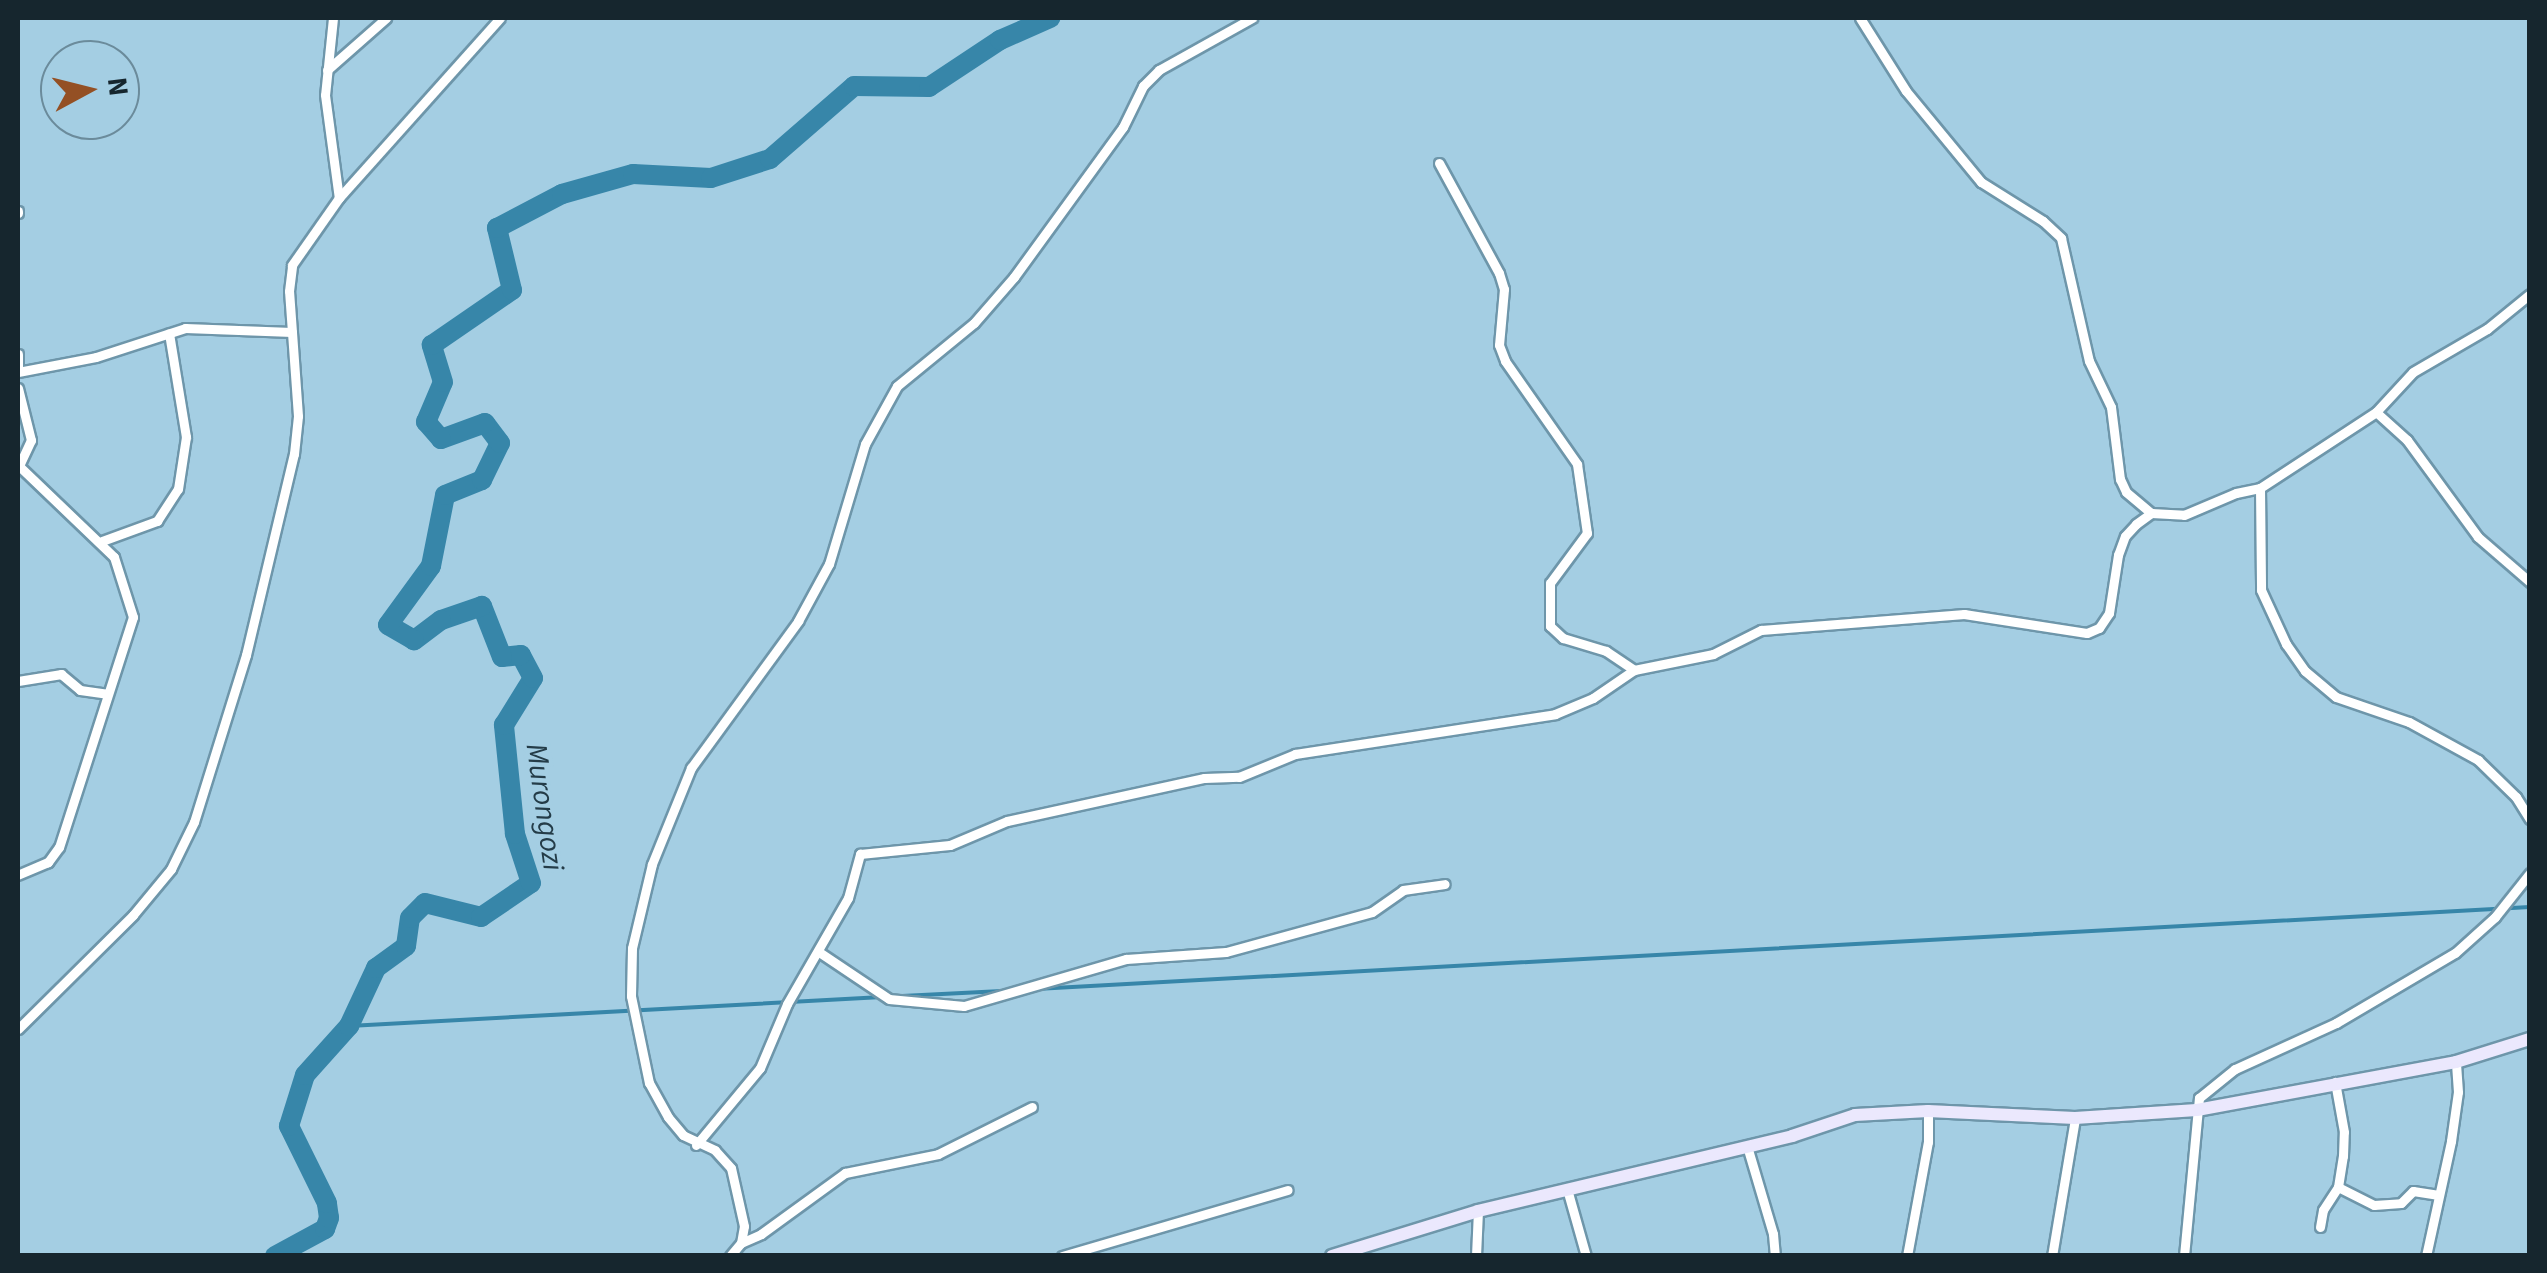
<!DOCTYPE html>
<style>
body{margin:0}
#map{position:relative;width:2547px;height:1273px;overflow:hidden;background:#a4cee3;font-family:"Source Sans 3",sans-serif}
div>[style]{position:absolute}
.stream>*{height:4px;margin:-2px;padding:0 2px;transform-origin:2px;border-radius:2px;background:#3786a9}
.river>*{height:20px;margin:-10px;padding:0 10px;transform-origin:10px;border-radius:10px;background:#3786a9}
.roads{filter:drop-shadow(2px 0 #6e96aa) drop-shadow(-2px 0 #6e96aa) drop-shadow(0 2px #6e96aa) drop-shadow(0 -2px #6e96aa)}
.street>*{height:9px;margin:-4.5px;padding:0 4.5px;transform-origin:4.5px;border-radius:4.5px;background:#fff}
.secondary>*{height:12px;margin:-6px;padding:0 6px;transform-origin:6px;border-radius:6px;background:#ebe8fd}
span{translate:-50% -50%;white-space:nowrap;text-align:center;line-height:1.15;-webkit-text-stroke:8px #a4cee3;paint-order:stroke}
.water-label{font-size:30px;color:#243c48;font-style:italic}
.frame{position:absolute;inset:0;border:20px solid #16262e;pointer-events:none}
.north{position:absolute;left:40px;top:40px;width:100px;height:100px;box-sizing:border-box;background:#a4cee3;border:2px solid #6b8b9b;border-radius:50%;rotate:83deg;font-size:28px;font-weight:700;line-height:40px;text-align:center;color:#16262e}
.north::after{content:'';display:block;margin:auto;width:35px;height:45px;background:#945024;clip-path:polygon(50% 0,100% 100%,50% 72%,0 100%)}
</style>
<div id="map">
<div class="stream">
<i style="left:1036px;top:989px;width:1496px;rotate:-3.14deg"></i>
<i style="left:902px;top:996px;width:100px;rotate:-2.9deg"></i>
<i style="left:349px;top:1026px;width:534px;rotate:-3.11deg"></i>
</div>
<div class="river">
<i style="left:275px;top:1256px;width:57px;rotate:-28.4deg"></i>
<i style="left:325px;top:1229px;width:12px;rotate:-70deg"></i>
<i style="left:329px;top:1218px;width:15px;rotate:-98deg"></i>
<i style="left:327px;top:1203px;width:86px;rotate:-116.3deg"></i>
<i style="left:289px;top:1126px;width:53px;rotate:-72.6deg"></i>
<i style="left:305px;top:1075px;width:66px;rotate:-48.1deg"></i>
<i style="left:349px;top:1026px;width:64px;rotate:-65deg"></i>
<i style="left:376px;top:968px;width:37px;rotate:-36deg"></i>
<i style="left:406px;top:946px;width:28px;rotate:-82deg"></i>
<i style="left:410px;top:918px;width:21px;rotate:-45deg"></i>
<i style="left:425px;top:903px;width:58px;rotate:14deg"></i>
<i style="left:481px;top:917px;width:60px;rotate:-34.2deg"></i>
<i style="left:531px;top:883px;width:52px;rotate:-108.1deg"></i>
<i style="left:515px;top:834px;width:110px;rotate:-95.8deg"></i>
<i style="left:504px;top:725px;width:55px;rotate:-58.3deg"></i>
<i style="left:533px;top:678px;width:26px;rotate:-118deg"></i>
<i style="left:521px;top:655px;width:19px;rotate:174deg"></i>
<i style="left:502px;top:657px;width:55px;rotate:-111.4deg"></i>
<i style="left:482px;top:606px;width:43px;rotate:161.1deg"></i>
<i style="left:441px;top:620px;width:34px;rotate:143deg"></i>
<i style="left:414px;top:640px;width:30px;rotate:-150deg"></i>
<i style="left:388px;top:625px;width:73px;rotate:-53.9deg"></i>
<i style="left:431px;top:566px;width:72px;rotate:-78.8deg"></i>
<i style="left:445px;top:495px;width:40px;rotate:-22deg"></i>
<i style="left:482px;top:480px;width:41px;rotate:-64.1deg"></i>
<i style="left:500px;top:443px;width:25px;rotate:-127deg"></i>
<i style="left:485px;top:423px;width:47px;rotate:160deg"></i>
<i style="left:441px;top:439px;width:23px;rotate:-131deg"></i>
<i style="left:426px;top:422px;width:43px;rotate:-67deg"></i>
<i style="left:443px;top:382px;width:39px;rotate:-107deg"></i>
<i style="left:432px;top:345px;width:97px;rotate:-34.5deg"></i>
<i style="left:512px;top:290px;width:64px;rotate:-103.6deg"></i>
<i style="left:497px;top:228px;width:73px;rotate:-27.6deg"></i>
<i style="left:562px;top:194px;width:74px;rotate:-15.7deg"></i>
<i style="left:633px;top:174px;width:78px;rotate:2.9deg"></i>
<i style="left:711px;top:178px;width:62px;rotate:-17.9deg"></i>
<i style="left:770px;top:159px;width:111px;rotate:-41deg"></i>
<i style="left:854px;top:86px;width:75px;rotate:0.8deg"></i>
<i style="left:929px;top:87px;width:85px;rotate:-33.5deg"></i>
<i style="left:1000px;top:40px;width:55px;rotate:-23.7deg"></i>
</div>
<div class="roads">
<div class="street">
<i style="left:333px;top:18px;width:77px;rotate:95.9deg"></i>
<i style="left:325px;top:95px;width:104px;rotate:82.3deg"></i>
<i style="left:1860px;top:18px;width:86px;rotate:57.8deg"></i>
<i style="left:1906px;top:91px;width:118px;rotate:50.5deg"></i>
<i style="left:1981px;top:182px;width:73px;rotate:32.2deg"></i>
<i style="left:2043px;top:221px;width:25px;rotate:43deg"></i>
<i style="left:2061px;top:238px;width:126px;rotate:77.2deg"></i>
<i style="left:2089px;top:361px;width:51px;rotate:64.4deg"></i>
<i style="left:2111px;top:407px;width:73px;rotate:82.9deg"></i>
<i style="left:2120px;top:479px;width:14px;rotate:65deg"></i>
<i style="left:2126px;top:492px;width:33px;rotate:40deg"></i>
<i style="left:327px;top:70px;width:79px;rotate:-41.4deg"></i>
<i style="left:1439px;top:163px;width:125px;rotate:61.4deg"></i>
<i style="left:1499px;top:273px;width:17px;rotate:73deg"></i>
<i style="left:1504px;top:289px;width:56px;rotate:95.1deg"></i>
<i style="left:1499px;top:345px;width:17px;rotate:69deg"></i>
<i style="left:1505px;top:361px;width:126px;rotate:55deg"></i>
<i style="left:1577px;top:464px;width:70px;rotate:81.8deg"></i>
<i style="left:1587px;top:533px;width:62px;rotate:126.5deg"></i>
<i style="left:1550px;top:583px;width:43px;rotate:90deg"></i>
<i style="left:1550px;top:626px;width:18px;rotate:43deg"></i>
<i style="left:1563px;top:638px;width:45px;rotate:16.8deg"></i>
<i style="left:1606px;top:651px;width:34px;rotate:34deg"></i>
<i style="left:18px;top:213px;width:2px;rotate:-90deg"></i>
<i style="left:18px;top:354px;width:15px;rotate:90deg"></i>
<i style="left:18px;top:372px;width:79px;rotate:-10.9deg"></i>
<i style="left:96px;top:357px;width:94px;rotate:-18deg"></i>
<i style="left:185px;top:328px;width:107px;rotate:2.1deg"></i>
<i style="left:18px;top:388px;width:54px;rotate:76deg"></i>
<i style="left:31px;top:440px;width:29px;rotate:115deg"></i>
<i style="left:2376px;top:412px;width:42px;rotate:42.1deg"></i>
<i style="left:2407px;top:440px;width:120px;rotate:53.8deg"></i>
<i style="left:2478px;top:537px;width:69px;rotate:40.9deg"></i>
<i style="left:18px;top:465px;width:133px;rotate:43.8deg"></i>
<i style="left:114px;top:557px;width:63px;rotate:72.4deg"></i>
<i style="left:133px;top:617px;width:242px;rotate:107.8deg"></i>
<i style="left:59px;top:847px;width:19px;rotate:126deg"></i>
<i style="left:48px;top:862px;width:33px;rotate:157deg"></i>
<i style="left:2260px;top:488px;width:102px;rotate:89.4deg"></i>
<i style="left:2261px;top:590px;width:60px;rotate:65.2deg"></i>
<i style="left:2286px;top:644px;width:33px;rotate:55deg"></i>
<i style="left:2305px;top:671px;width:40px;rotate:40deg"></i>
<i style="left:2336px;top:697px;width:77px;rotate:18.9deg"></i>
<i style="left:2409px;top:722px;width:79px;rotate:28.8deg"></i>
<i style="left:2478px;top:760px;width:53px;rotate:44.2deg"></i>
<i style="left:2516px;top:797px;width:26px;rotate:58deg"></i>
<i style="left:102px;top:541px;width:59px;rotate:-20deg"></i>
<i style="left:157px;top:521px;width:38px;rotate:-57deg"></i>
<i style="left:178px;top:489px;width:53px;rotate:-81.3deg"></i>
<i style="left:186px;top:437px;width:105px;rotate:-99.3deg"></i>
<i style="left:18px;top:681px;width:44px;rotate:-9.2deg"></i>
<i style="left:61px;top:674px;width:25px;rotate:40deg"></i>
<i style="left:80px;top:690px;width:27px;rotate:8deg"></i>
<i style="left:819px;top:952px;width:84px;rotate:33.9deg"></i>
<i style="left:889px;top:999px;width:75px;rotate:5.3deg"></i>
<i style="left:964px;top:1006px;width:169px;rotate:-16.2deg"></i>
<i style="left:1126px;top:959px;width:100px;rotate:-4deg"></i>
<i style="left:1226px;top:952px;width:151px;rotate:-15.3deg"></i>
<i style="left:1372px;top:912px;width:38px;rotate:-35deg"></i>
<i style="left:1403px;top:890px;width:42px;rotate:-8.1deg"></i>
<i style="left:18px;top:1029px;width:162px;rotate:-44.7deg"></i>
<i style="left:133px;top:915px;width:60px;rotate:-50.4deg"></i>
<i style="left:171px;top:869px;width:52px;rotate:-63.9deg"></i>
<i style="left:194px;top:822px;width:175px;rotate:-72.7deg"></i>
<i style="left:246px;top:655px;width:207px;rotate:-76.6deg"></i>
<i style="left:294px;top:454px;width:38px;rotate:-84deg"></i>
<i style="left:298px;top:416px;width:125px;rotate:-94.1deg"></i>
<i style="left:289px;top:291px;width:26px;rotate:-83deg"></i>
<i style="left:292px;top:265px;width:82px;rotate:-55deg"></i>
<i style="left:339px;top:198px;width:241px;rotate:-48.2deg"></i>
<i style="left:696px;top:1145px;width:100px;rotate:-50.3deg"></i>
<i style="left:760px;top:1068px;width:69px;rotate:-67.1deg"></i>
<i style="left:787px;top:1004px;width:122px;rotate:-60.1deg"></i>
<i style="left:848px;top:898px;width:46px;rotate:-74.7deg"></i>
<i style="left:860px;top:854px;width:90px;rotate:-5.7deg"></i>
<i style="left:950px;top:845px;width:62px;rotate:-22.8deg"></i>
<i style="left:1007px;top:821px;width:202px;rotate:-12.3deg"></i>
<i style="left:1204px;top:778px;width:35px;rotate:-2deg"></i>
<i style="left:1239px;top:777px;width:61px;rotate:-22.3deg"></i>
<i style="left:1295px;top:754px;width:263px;rotate:-8.7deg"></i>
<i style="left:1555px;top:714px;width:41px;rotate:-22.8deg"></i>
<i style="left:1593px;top:698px;width:50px;rotate:-34.3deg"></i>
<i style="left:1634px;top:670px;width:81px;rotate:-11.4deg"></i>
<i style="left:1713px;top:654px;width:54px;rotate:-26.6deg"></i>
<i style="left:1761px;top:630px;width:204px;rotate:-4.5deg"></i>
<i style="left:1964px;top:614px;width:124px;rotate:8.8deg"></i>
<i style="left:2087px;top:633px;width:13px;rotate:-23deg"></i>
<i style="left:2099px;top:628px;width:18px;rotate:-56deg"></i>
<i style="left:2109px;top:613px;width:59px;rotate:-81.2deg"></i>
<i style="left:2118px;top:555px;width:20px;rotate:-70deg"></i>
<i style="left:2125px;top:536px;width:16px;rotate:-47deg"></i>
<i style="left:2136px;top:524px;width:19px;rotate:-36deg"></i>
<i style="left:2151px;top:513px;width:33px;rotate:3deg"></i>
<i style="left:2184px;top:515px;width:56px;rotate:-22.9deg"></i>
<i style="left:2236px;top:493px;width:25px;rotate:-12deg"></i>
<i style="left:2260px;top:488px;width:139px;rotate:-33.2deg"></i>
<i style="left:2376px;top:412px;width:54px;rotate:-47.2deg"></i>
<i style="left:2413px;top:372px;width:86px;rotate:-30.2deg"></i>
<i style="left:2487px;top:329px;width:55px;rotate:-39.1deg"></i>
<i style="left:1747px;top:1146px;width:92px;rotate:73.5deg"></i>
<i style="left:1773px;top:1234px;width:22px;rotate:85deg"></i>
<i style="left:2338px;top:1187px;width:40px;rotate:26.6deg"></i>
<i style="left:2374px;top:1205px;width:27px;rotate:-4deg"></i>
<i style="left:2401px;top:1203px;width:17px;rotate:-45deg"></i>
<i style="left:2413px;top:1191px;width:26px;rotate:9deg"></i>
<i style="left:1567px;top:1189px;width:70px;rotate:74.2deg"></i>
<i style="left:2320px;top:1227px;width:17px;rotate:-80deg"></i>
<i style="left:2323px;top:1210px;width:27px;rotate:-57deg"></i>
<i style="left:2338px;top:1187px;width:31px;rotate:-81deg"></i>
<i style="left:2343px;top:1156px;width:24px;rotate:-88deg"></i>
<i style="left:2344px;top:1132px;width:51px;rotate:-100.2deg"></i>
<i style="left:741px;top:1243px;width:22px;rotate:-24deg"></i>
<i style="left:761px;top:1234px;width:104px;rotate:-36deg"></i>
<i style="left:845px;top:1173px;width:95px;rotate:-11.5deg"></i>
<i style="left:938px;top:1154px;width:105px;rotate:-26.6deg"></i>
<i style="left:730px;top:1256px;width:17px;rotate:-50deg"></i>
<i style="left:741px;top:1243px;width:17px;rotate:-80deg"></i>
<i style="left:744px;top:1226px;width:59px;rotate:-102.6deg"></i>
<i style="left:731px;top:1168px;width:24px;rotate:-132deg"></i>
<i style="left:715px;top:1150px;width:35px;rotate:-155deg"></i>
<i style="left:683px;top:1135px;width:23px;rotate:-130deg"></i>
<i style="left:668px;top:1117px;width:39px;rotate:-119deg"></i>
<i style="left:649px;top:1083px;width:89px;rotate:-101.7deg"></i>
<i style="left:631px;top:996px;width:48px;rotate:-88.8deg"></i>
<i style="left:632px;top:948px;width:86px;rotate:-76.6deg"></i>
<i style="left:652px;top:864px;width:104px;rotate:-67.9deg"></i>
<i style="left:691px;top:768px;width:182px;rotate:-53.9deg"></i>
<i style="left:798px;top:621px;width:65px;rotate:-61.5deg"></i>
<i style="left:829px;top:564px;width:125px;rotate:-73.3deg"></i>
<i style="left:865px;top:444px;width:66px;rotate:-61.1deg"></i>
<i style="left:897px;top:386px;width:99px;rotate:-39.3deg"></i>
<i style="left:974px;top:323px;width:61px;rotate:-49deg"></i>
<i style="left:1014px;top:277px;width:185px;rotate:-54deg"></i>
<i style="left:1123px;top:127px;width:46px;rotate:-64deg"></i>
<i style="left:1143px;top:86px;width:23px;rotate:-45deg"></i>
<i style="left:1159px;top:70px;width:107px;rotate:-29.2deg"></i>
<i style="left:1062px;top:1256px;width:235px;rotate:-16.3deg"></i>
<i style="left:1476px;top:1256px;width:45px;rotate:-87.5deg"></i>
<i style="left:1907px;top:1256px;width:116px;rotate:-79.6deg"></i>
<i style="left:1928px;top:1142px;width:31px;rotate:-90deg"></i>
<i style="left:2052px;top:1256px;width:140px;rotate:-80.5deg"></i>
<i style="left:2184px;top:1256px;width:159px;rotate:-84.6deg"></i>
<i style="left:2199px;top:1098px;width:46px;rotate:-38.9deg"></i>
<i style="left:2235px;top:1069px;width:111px;rotate:-24.5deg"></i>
<i style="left:2336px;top:1023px;width:138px;rotate:-30.5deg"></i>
<i style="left:2455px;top:953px;width:54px;rotate:-42deg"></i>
<i style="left:2495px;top:917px;width:56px;rotate:-51.5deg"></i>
<i style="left:2426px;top:1256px;width:118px;rotate:-77.7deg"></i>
<i style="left:2451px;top:1141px;width:49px;rotate:-81.9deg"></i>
<i style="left:2458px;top:1092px;width:30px;rotate:-94deg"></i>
</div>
<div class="secondary">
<i style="left:1332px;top:1256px;width:153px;rotate:-17.1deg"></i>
<i style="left:1478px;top:1211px;width:323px;rotate:-13.4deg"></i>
<i style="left:1792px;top:1136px;width:66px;rotate:-18.4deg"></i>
<i style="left:1855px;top:1115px;width:73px;rotate:-3.1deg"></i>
<i style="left:1928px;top:1111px;width:147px;rotate:2.7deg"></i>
<i style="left:2075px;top:1118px;width:122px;rotate:-3.8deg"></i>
<i style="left:2197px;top:1110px;width:263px;rotate:-10.5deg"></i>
<i style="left:2456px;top:1062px;width:77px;rotate:-17.3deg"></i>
</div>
</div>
<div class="water-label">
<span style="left:544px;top:807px;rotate:82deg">Murongozi</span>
</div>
<div class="frame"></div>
<div class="north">N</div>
</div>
